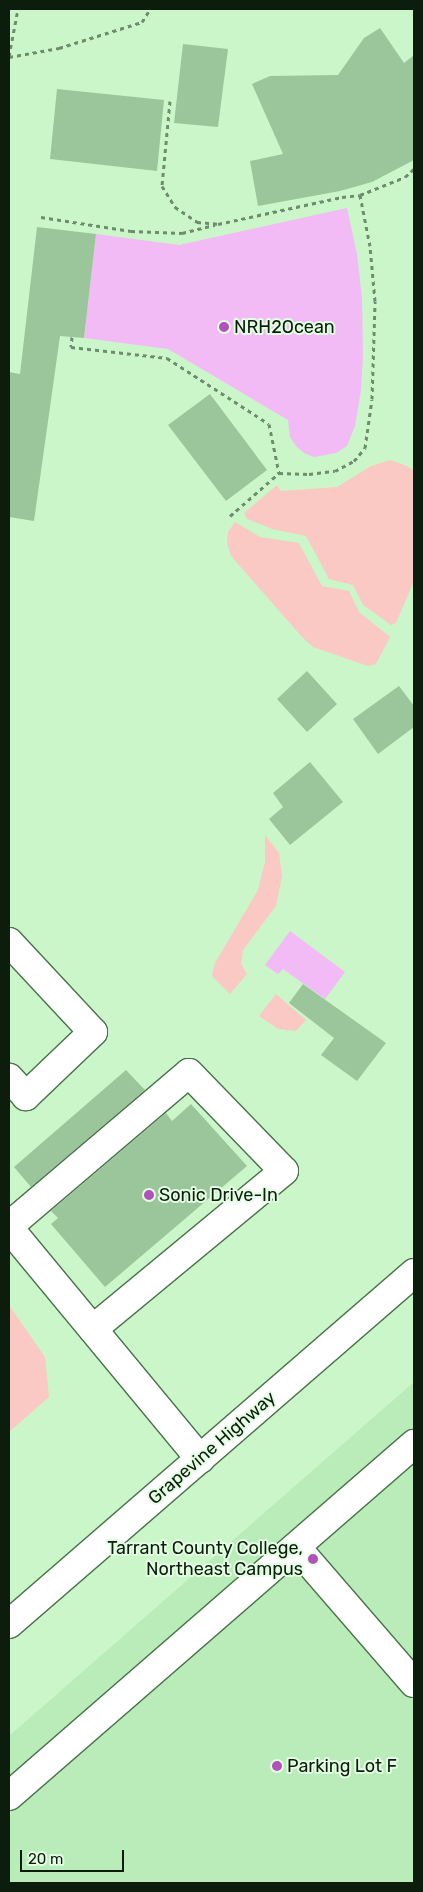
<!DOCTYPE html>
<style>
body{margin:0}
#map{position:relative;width:423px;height:1892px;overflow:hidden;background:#caf6c9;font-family:Rubik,sans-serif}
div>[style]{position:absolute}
.built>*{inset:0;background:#b9ecb9}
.green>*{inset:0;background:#fac9c4}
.water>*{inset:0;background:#f3bbf5}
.building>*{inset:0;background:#9bc69b}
.path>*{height:3px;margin-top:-1.5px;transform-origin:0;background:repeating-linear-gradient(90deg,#6e8d6e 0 4px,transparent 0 8px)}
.roads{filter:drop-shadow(1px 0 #4b724b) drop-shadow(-1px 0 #4b724b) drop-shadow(0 1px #4b724b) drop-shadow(0 -1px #4b724b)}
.minor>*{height:28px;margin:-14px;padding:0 14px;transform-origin:14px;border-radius:14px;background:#fff}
.major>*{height:28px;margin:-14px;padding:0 14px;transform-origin:14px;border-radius:14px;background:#fff}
.dots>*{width:14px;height:14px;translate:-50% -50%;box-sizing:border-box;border:2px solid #e3fee3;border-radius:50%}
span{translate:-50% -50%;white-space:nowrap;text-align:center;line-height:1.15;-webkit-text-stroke:4px #e3fee3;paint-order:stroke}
.poi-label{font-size:18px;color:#0d1d0d}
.left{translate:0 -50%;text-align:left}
.right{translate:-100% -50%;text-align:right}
.street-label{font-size:18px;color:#0d1d0d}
.frame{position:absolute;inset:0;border:10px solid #0d1d0d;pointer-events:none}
.scale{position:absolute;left:20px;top:1850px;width:104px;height:22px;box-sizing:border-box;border:2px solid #0d1d0d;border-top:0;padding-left:6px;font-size:15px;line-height:18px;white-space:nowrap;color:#0d1d0d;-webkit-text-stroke:4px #e3fee3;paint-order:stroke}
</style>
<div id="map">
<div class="built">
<i style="clip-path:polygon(414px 1382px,414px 1883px,9px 1883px,9px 1736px)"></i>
</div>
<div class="green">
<i style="clip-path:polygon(390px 460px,407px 466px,414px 471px,414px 581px,396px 623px,391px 625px,363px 605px,353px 585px,329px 579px,306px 536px,272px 529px,247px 519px,244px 513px,277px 485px,281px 491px,337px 487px,371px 466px)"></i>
<i style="clip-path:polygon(235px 522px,260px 537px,299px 543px,322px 586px,349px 591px,359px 612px,390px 637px,376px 664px,368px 666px,313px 647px,302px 637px,231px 556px,227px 543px,228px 532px)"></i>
<i style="clip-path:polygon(265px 835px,279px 853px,282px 876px,276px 906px,243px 950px,241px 964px,247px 974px,230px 994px,212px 976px,215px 963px,258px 890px,265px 862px)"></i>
<i style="clip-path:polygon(276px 994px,306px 1020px,296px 1031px,278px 1029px,259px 1016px)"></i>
<i style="clip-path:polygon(9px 1305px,45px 1357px,49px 1397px,9px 1432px)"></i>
</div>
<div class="water">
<i style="clip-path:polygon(347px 208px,357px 254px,362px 298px,363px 355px,361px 390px,355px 426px,347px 446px,336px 453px,314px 457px,304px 453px,296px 446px,290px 437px,288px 420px,168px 349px,84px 338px,96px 234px,179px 245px)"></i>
<i style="clip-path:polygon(290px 931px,345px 972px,325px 999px,283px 969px,278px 974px,265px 965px)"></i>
</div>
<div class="building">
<i style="clip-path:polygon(380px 28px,404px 63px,414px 55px,414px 160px,372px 182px,340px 191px,258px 206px,250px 161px,283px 154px,252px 84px,270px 76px,338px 75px,364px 38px)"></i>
<i style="clip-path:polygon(183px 44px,228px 49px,218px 127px,174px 123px)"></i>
<i style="clip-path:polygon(57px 89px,164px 100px,157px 171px,50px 159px)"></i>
<i style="clip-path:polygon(37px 227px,96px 234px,84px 338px,60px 336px,34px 521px,9px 517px,9px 372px,20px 374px)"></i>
<i style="clip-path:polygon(210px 394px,267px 470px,226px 501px,168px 425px)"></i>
<i style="clip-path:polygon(307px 671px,337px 704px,307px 732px,277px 699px)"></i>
<i style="clip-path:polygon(399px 686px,414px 706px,414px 727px,378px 754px,353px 719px)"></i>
<i style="clip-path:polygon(310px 762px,343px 802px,290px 845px,269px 819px,283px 807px,273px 793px)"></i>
<i style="clip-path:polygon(303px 984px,386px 1043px,357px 1081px,321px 1055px,334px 1038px,289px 1003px)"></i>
<i style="clip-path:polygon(126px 1070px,145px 1090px,31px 1187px,14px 1167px)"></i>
<i style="clip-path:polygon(191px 1104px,247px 1166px,105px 1287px,51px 1224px,58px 1218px,51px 1211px,166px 1113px,172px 1121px)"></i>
</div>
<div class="path">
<i style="left:9px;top:56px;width:48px;rotate:-79.2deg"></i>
<i style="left:9px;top:57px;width:51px;rotate:-10.2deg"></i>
<i style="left:59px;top:48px;width:87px;rotate:-17.4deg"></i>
<i style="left:142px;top:22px;width:15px;rotate:-58deg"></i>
<i style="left:170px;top:101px;width:85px;rotate:95.4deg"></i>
<i style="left:162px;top:186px;width:25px;rotate:58deg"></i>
<i style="left:175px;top:207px;width:27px;rotate:34deg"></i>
<i style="left:197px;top:222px;width:21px;rotate:5deg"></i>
<i style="left:218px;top:224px;width:127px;rotate:-12.3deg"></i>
<i style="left:342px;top:197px;width:18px;rotate:-6deg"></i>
<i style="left:360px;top:195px;width:48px;rotate:-21.8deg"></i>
<i style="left:405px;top:177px;width:12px;rotate:-42deg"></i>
<i style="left:41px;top:217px;width:91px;rotate:8.8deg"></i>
<i style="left:131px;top:231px;width:51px;rotate:2.2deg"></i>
<i style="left:182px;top:233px;width:34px;rotate:-14deg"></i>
<i style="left:72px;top:337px;width:10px;rotate:96deg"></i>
<i style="left:71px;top:347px;width:97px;rotate:6.5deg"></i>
<i style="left:167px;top:358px;width:121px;rotate:32.9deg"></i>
<i style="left:269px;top:424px;width:50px;rotate:78.5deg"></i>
<i style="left:230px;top:516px;width:65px;rotate:-41.3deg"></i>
<i style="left:279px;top:473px;width:30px;rotate:2deg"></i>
<i style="left:309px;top:474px;width:26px;rotate:-7deg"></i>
<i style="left:335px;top:471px;width:21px;rotate:-28deg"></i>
<i style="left:354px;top:461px;width:17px;rotate:-50deg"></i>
<i style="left:365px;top:448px;width:49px;rotate:-81.9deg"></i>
<i style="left:372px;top:399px;width:98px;rotate:-88.2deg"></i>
<i style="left:375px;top:301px;width:55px;rotate:-95.2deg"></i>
<i style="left:370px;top:246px;width:52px;rotate:-101.1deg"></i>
</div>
<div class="roads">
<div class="minor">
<i style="left:9px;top:942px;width:123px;rotate:47deg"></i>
<i style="left:93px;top:1032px;width:93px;rotate:136.3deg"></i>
<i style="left:26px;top:1096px;width:25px;rotate:-133deg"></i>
<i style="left:9px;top:1226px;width:236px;rotate:-40.4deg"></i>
<i style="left:189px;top:1073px;width:136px;rotate:45.9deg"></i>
<i style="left:284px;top:1171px;width:248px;rotate:140.4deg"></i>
<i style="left:9px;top:1228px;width:300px;rotate:50.4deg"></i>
<i style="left:296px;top:1547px;width:180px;rotate:49.1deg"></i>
<i style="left:9px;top:1796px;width:537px;rotate:-41deg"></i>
</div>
<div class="major">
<i style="left:9px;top:1624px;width:536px;rotate:-40.91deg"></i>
</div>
</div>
<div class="dots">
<i style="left:224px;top:327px;background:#b251b9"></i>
<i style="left:149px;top:1195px;background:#b251b9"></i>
<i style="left:313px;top:1559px;background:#b251b9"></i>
<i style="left:277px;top:1766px;background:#b251b9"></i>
</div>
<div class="poi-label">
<span class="left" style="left:234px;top:327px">NRH2Ocean</span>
<span class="left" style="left:159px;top:1195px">Sonic Drive-In</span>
<span class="right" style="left:303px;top:1559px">Tarrant County College,<br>Northeast Campus</span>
<span class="left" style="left:287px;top:1766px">Parking Lot F</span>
</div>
<div class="street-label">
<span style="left:212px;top:1448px;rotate:-41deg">Grapevine Highway</span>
</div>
<div class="frame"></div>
<div class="scale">20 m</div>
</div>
